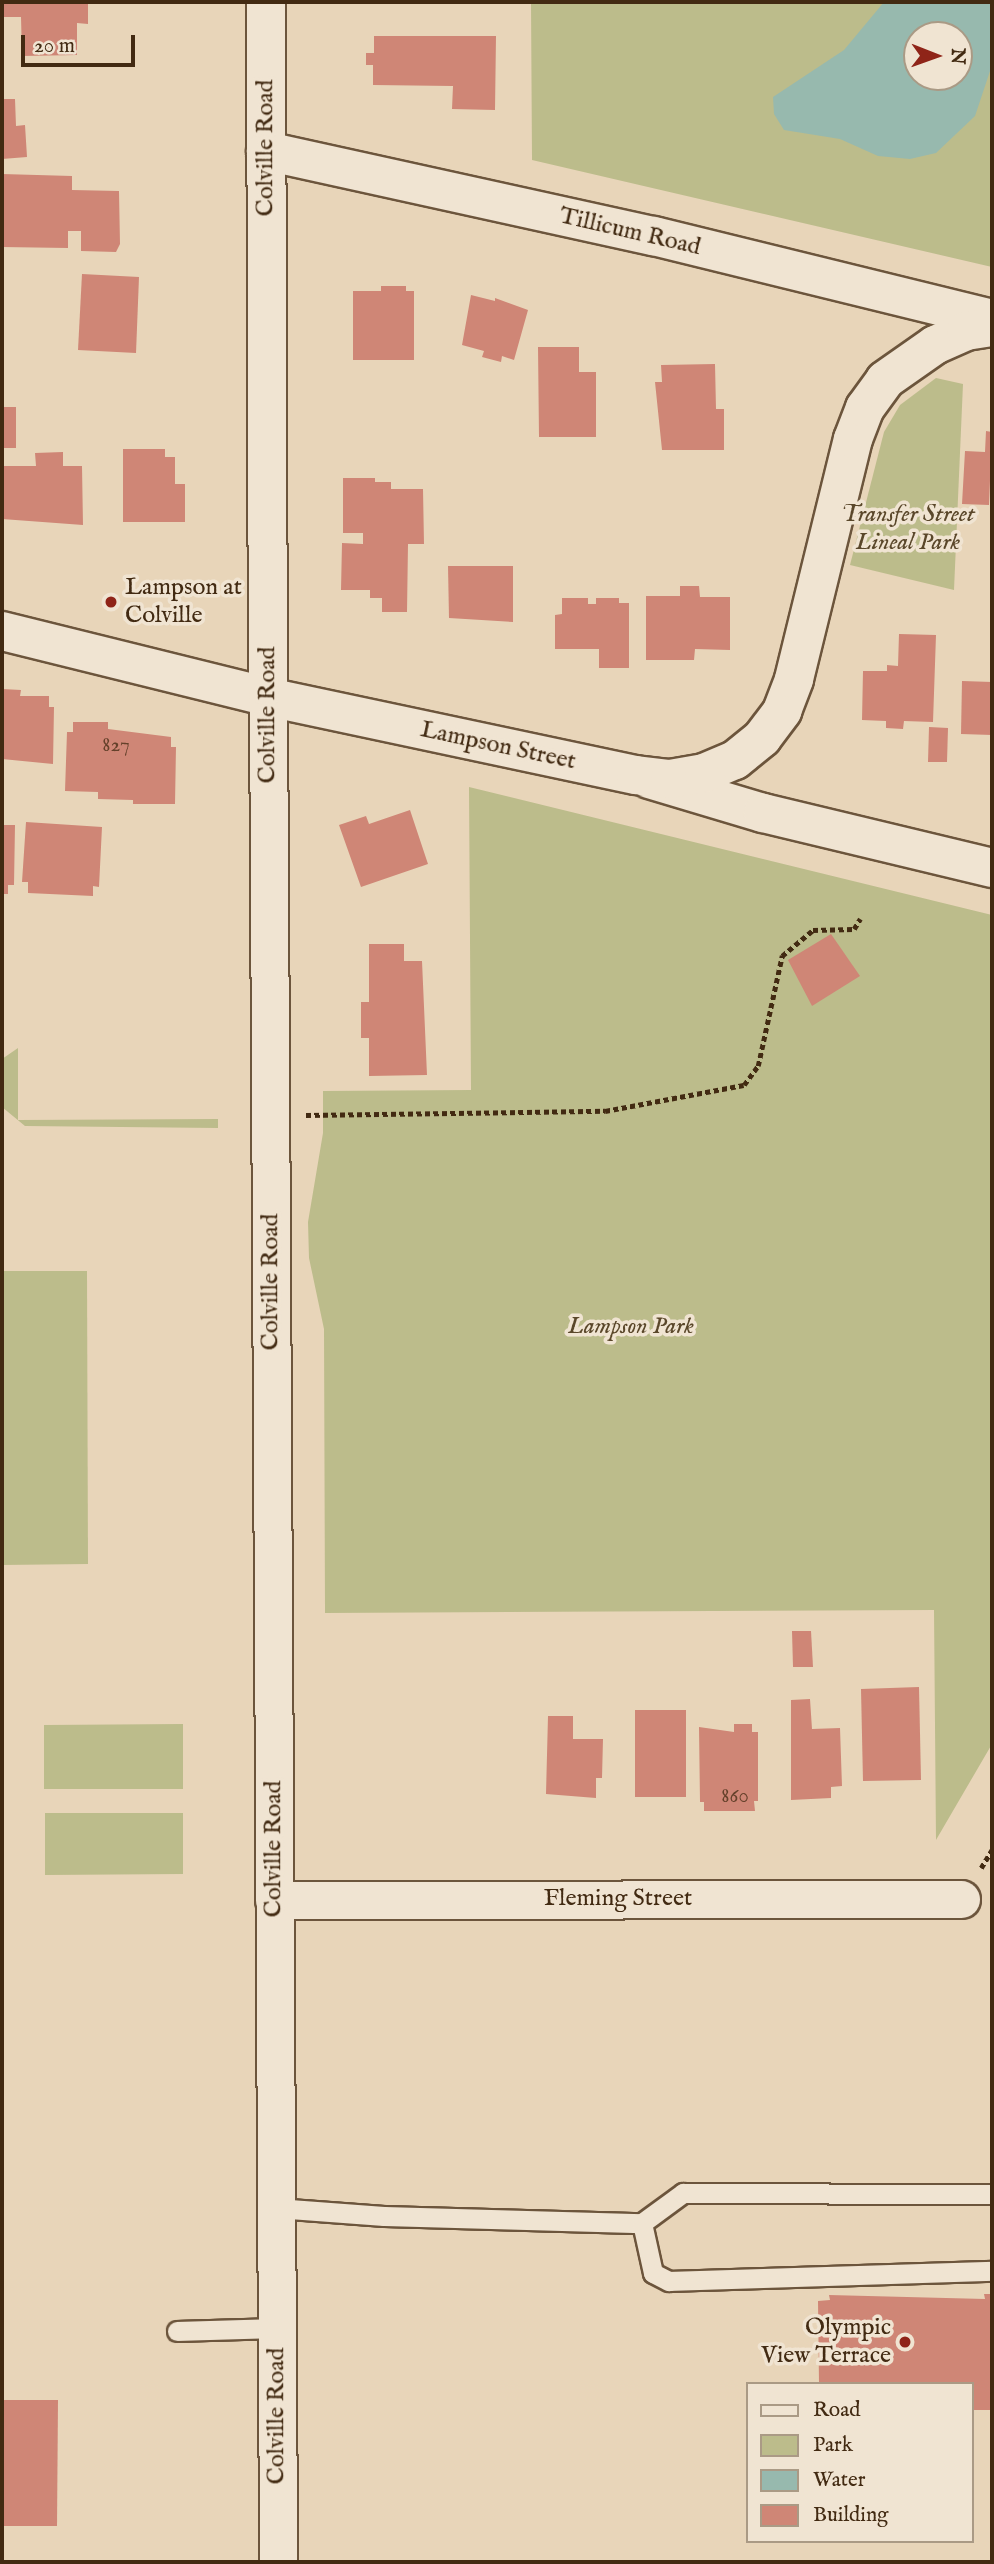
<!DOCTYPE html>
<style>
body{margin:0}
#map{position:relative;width:994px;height:2564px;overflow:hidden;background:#e8d5b9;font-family:"IM FELL English",serif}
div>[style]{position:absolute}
.green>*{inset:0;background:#bcbc8b}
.water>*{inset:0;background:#97b9ae}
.building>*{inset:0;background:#cf8676}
.path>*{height:4.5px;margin-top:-2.25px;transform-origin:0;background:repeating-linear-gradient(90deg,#422a12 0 5px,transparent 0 8.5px)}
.roads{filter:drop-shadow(2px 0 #6c553c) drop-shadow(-2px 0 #6c553c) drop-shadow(0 2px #6c553c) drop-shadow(0 -2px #6c553c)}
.service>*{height:19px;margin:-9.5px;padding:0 9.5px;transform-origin:9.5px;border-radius:9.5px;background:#f0e4d2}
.minor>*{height:37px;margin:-18.5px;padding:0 18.5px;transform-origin:18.5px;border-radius:18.5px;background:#f0e4d2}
.tertiary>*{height:38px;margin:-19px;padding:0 19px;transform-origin:19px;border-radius:19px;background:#f0e4d2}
.secondary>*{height:38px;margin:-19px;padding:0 19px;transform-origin:19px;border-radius:19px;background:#f0e4d2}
.dots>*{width:19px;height:19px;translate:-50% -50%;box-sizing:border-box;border:4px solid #f0e4d2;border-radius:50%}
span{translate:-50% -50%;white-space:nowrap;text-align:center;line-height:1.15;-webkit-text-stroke:7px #f0e4d2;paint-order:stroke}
.number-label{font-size:21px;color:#65412b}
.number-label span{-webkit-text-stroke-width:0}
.street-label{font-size:24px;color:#422a12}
.park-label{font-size:24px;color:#5a472a;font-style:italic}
.poi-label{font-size:24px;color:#422a12}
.left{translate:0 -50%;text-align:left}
.right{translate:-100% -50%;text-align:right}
.frame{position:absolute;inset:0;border:4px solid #422a12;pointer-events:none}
.legend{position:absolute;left:746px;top:2382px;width:228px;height:161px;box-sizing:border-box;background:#f0e4d2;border:2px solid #aa9a85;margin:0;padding:9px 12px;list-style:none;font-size:21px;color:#422a12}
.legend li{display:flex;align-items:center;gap:14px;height:35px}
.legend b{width:35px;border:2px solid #aa9a85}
.north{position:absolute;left:903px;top:21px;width:70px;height:70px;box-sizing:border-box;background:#f0e4d2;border:2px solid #aa9a85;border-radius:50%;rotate:91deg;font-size:19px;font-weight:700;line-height:28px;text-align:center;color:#422a12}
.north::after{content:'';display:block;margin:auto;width:24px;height:32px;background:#8f2418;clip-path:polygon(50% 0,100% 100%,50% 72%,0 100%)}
.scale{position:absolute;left:21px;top:35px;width:114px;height:32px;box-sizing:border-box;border:4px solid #422a12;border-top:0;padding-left:9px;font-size:21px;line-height:24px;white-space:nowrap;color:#422a12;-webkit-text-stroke:5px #f0e4d2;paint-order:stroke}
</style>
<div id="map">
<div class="green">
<i style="clip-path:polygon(evenodd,531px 2px,992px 2px,992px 267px,532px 160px,531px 2px,917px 35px,959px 35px,959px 77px,917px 77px,917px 35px)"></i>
<i style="clip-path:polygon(936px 378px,963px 384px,954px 590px,850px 565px,884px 432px,900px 405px)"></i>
<i style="clip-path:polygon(469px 787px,992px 915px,992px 1744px,936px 1840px,934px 1610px,325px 1613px,324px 1329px,309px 1258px,308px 1222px,323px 1133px,323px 1091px,471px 1090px)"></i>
<i style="clip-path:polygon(18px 1048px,18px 1120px,218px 1119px,218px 1128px,25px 1126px,2px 1107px,2px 1059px)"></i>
<i style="clip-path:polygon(2px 1271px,87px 1271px,88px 1564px,2px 1565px)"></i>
<i style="clip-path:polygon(183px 1724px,183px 1789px,44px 1789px,44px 1725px)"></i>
<i style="clip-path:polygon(45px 1813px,183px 1813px,183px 1874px,45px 1875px)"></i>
</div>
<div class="water">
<i style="clip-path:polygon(evenodd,884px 2px,992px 2px,992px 65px,975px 116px,936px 153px,910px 159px,878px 156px,840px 139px,784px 130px,774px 114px,773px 97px,844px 50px,884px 2px,917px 35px,959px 35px,959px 77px,917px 77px,917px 35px)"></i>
</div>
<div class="building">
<i style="clip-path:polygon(2px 2px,88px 2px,88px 24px,77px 23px,77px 55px,22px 56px,21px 17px,2px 17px)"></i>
<i style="clip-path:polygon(374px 36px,496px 36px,495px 110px,452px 109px,453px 86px,373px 85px,373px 65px,366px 65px,366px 53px,374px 53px)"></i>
<i style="clip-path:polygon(2px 99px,15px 99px,16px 126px,25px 125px,27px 157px,2px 159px)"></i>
<i style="clip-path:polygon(2px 174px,72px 176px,72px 190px,119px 191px,120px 244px,116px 252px,81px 251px,81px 231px,68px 231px,68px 248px,2px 247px)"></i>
<i style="clip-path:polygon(82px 274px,139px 277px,136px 353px,78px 350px)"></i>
<i style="clip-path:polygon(381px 286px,406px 286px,406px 291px,414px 291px,414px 360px,353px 360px,353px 291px,381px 291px)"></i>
<i style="clip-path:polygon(471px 295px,495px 301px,495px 298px,528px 310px,514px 360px,502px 356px,501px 362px,482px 357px,484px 351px,462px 345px)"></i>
<i style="clip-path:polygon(538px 347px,579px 347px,579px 372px,596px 372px,596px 437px,539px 437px)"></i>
<i style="clip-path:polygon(715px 364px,716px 409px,724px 409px,724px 450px,662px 450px,655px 382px,662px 382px,661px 365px)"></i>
<i style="clip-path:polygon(2px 407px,16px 407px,16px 448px,2px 448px)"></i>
<i style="clip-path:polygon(986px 431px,992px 432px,989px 505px,962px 504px,965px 451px,985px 452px)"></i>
<i style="clip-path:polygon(123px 449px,165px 449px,165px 457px,175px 457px,175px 484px,185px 484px,185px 522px,123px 522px)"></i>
<i style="clip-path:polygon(63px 452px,63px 466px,82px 466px,83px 525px,2px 519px,2px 466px,36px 466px,35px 453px)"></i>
<i style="clip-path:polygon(343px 478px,375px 478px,375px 482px,391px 482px,391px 489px,423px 489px,424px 544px,408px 544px,407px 612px,382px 612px,382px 598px,370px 598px,370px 590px,341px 590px,342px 543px,363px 544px,363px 533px,343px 533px)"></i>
<i style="clip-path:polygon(448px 566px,513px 566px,513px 622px,449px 618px)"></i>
<i style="clip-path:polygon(680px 586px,699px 586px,700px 597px,730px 597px,730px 650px,695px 649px,694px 660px,646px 660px,646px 596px,680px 596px)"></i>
<i style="clip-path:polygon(562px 598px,588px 598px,588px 604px,596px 604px,596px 598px,619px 598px,619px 603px,629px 603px,629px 668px,599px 668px,599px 649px,555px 649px,555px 615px,562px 614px)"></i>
<i style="clip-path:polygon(899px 634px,936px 635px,933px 722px,904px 721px,903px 729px,886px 728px,886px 721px,862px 720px,863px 671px,887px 671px,887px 665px,898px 666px)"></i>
<i style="clip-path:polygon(962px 681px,992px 682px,992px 735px,961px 734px)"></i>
<i style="clip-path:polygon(2px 689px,21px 690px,20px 696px,49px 696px,49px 707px,54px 707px,53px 764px,2px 759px)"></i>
<i style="clip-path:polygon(73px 722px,108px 722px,108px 729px,171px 737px,171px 747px,176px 747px,175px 804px,133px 804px,133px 800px,98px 799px,98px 792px,65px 791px,67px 732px,73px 732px)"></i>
<i style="clip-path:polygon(929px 727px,948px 728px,947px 762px,928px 762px)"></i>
<i style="clip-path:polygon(410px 810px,428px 864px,361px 887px,339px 825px,366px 816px,369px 824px)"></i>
<i style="clip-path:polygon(26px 822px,102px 827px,99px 887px,93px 886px,93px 896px,28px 893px,28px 882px,22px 882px)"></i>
<i style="clip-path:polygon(2px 825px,15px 825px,14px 885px,8px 885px,8px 894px,2px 894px)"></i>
<i style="clip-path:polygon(831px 934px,860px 976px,812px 1006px,788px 960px)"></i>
<i style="clip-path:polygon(369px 944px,404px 944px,404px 961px,422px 961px,427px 1075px,369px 1076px,369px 1038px,361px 1038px,361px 1002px,369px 1002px)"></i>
<i style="clip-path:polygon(792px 1631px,811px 1631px,813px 1667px,793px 1667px)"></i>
<i style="clip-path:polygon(919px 1687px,921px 1780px,863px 1781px,861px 1689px)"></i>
<i style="clip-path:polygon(810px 1699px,812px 1729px,840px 1728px,842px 1786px,831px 1787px,831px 1798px,791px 1800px,791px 1700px)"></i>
<i style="clip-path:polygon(635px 1710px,686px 1710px,686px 1797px,635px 1797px)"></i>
<i style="clip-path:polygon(548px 1716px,573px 1716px,573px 1739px,603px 1739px,602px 1778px,596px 1778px,596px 1798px,546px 1794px)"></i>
<i style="clip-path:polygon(734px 1724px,752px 1724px,752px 1732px,758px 1732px,758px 1801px,754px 1801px,755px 1811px,704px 1811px,704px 1802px,700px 1802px,699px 1727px,734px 1732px)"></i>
<i style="clip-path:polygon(984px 2294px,992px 2294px,992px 2410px,971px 2410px,971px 2384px,819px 2384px,818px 2301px,830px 2300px,829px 2295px,985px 2299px)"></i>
<i style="clip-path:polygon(4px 2400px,58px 2400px,57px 2526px,4px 2526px)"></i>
</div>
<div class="path">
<i style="left:306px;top:1115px;width:299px;rotate:-0.8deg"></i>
<i style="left:605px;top:1111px;width:141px;rotate:-10.6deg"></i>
<i style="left:744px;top:1085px;width:24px;rotate:-54deg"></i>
<i style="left:758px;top:1066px;width:113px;rotate:-77.7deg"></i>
<i style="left:782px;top:956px;width:40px;rotate:-40deg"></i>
<i style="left:813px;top:930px;width:41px;rotate:-1.4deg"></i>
<i style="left:854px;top:929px;width:12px;rotate:-59deg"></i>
<i style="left:981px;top:1868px;width:21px;rotate:-59deg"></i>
</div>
<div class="roads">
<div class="service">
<i style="left:276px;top:2208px;width:108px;rotate:4.2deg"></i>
<i style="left:384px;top:2216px;width:258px;rotate:1.6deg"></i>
<i style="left:642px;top:2223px;width:51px;rotate:77.6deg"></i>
<i style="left:653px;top:2273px;width:18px;rotate:27deg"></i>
<i style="left:669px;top:2281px;width:323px;rotate:-1.8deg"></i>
<i style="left:642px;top:2223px;width:51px;rotate:-36.2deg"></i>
<i style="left:683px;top:2193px;width:309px;rotate:0.2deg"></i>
<i style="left:177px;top:2331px;width:99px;rotate:-1.7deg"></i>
</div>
<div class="minor">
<i style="left:268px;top:697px;width:1865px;rotate:89.69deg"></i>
<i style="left:274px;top:1900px;width:687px;rotate:-0.08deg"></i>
</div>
<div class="tertiary">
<i style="left:266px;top:2px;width:695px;rotate:89.84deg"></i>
<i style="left:266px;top:151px;width:397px;rotate:12.4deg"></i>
<i style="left:654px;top:236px;width:348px;rotate:13.8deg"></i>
<i style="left:649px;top:779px;width:119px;rotate:16.6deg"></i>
<i style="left:763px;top:813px;width:236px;rotate:13.5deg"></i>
</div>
<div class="secondary">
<i style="left:2px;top:631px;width:274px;rotate:13.9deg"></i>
<i style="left:268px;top:697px;width:376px;rotate:12deg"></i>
<i style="left:636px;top:775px;width:34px;rotate:7deg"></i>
<i style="left:670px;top:779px;width:35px;rotate:-10deg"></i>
<i style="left:704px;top:773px;width:34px;rotate:-23deg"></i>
<i style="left:735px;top:760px;width:35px;rotate:-39deg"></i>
<i style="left:762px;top:738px;width:34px;rotate:-53deg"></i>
<i style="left:782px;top:711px;width:34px;rotate:-69deg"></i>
<i style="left:794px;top:679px;width:247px;rotate:-76.2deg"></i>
<i style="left:853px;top:439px;width:33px;rotate:-69deg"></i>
<i style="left:865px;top:408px;width:34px;rotate:-54deg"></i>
<i style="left:885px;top:380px;width:61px;rotate:-35deg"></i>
<i style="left:935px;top:345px;width:34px;rotate:-24deg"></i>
<i style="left:966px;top:331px;width:26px;rotate:-9deg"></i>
</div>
</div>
<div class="dots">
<i style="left:111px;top:602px;background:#8f2418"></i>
<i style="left:905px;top:2342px;background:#8f2418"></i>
</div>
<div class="number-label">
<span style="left:116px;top:746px">827</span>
<span style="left:735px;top:1797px">860</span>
</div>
<div class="street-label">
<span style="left:266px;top:148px;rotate:-90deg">Colville Road</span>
<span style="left:630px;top:232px;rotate:13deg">Tillicum Road</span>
<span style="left:268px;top:715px;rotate:-90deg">Colville Road</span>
<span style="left:498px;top:746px;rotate:12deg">Lampson Street</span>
<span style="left:271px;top:1282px;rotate:-90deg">Colville Road</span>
<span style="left:274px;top:1849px;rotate:-90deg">Colville Road</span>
<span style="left:618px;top:1899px">Fleming Street</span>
<span style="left:277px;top:2416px;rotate:-90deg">Colville Road</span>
</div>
<div class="park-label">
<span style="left:908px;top:529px">Transfer Street<br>Lineal Park</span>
<span style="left:631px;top:1327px">Lampson Park</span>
</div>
<div class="poi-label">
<span class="left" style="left:125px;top:602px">Lampson at<br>Colville</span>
<span class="right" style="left:891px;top:2342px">Olympic<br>View Terrace</span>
</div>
<div class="frame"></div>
<ul class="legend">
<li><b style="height:9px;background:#f0e4d2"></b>Road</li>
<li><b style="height:19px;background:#bcbc8b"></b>Park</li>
<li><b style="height:19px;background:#97b9ae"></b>Water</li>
<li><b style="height:19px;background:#cf8676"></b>Building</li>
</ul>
<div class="north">N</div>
<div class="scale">20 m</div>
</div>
